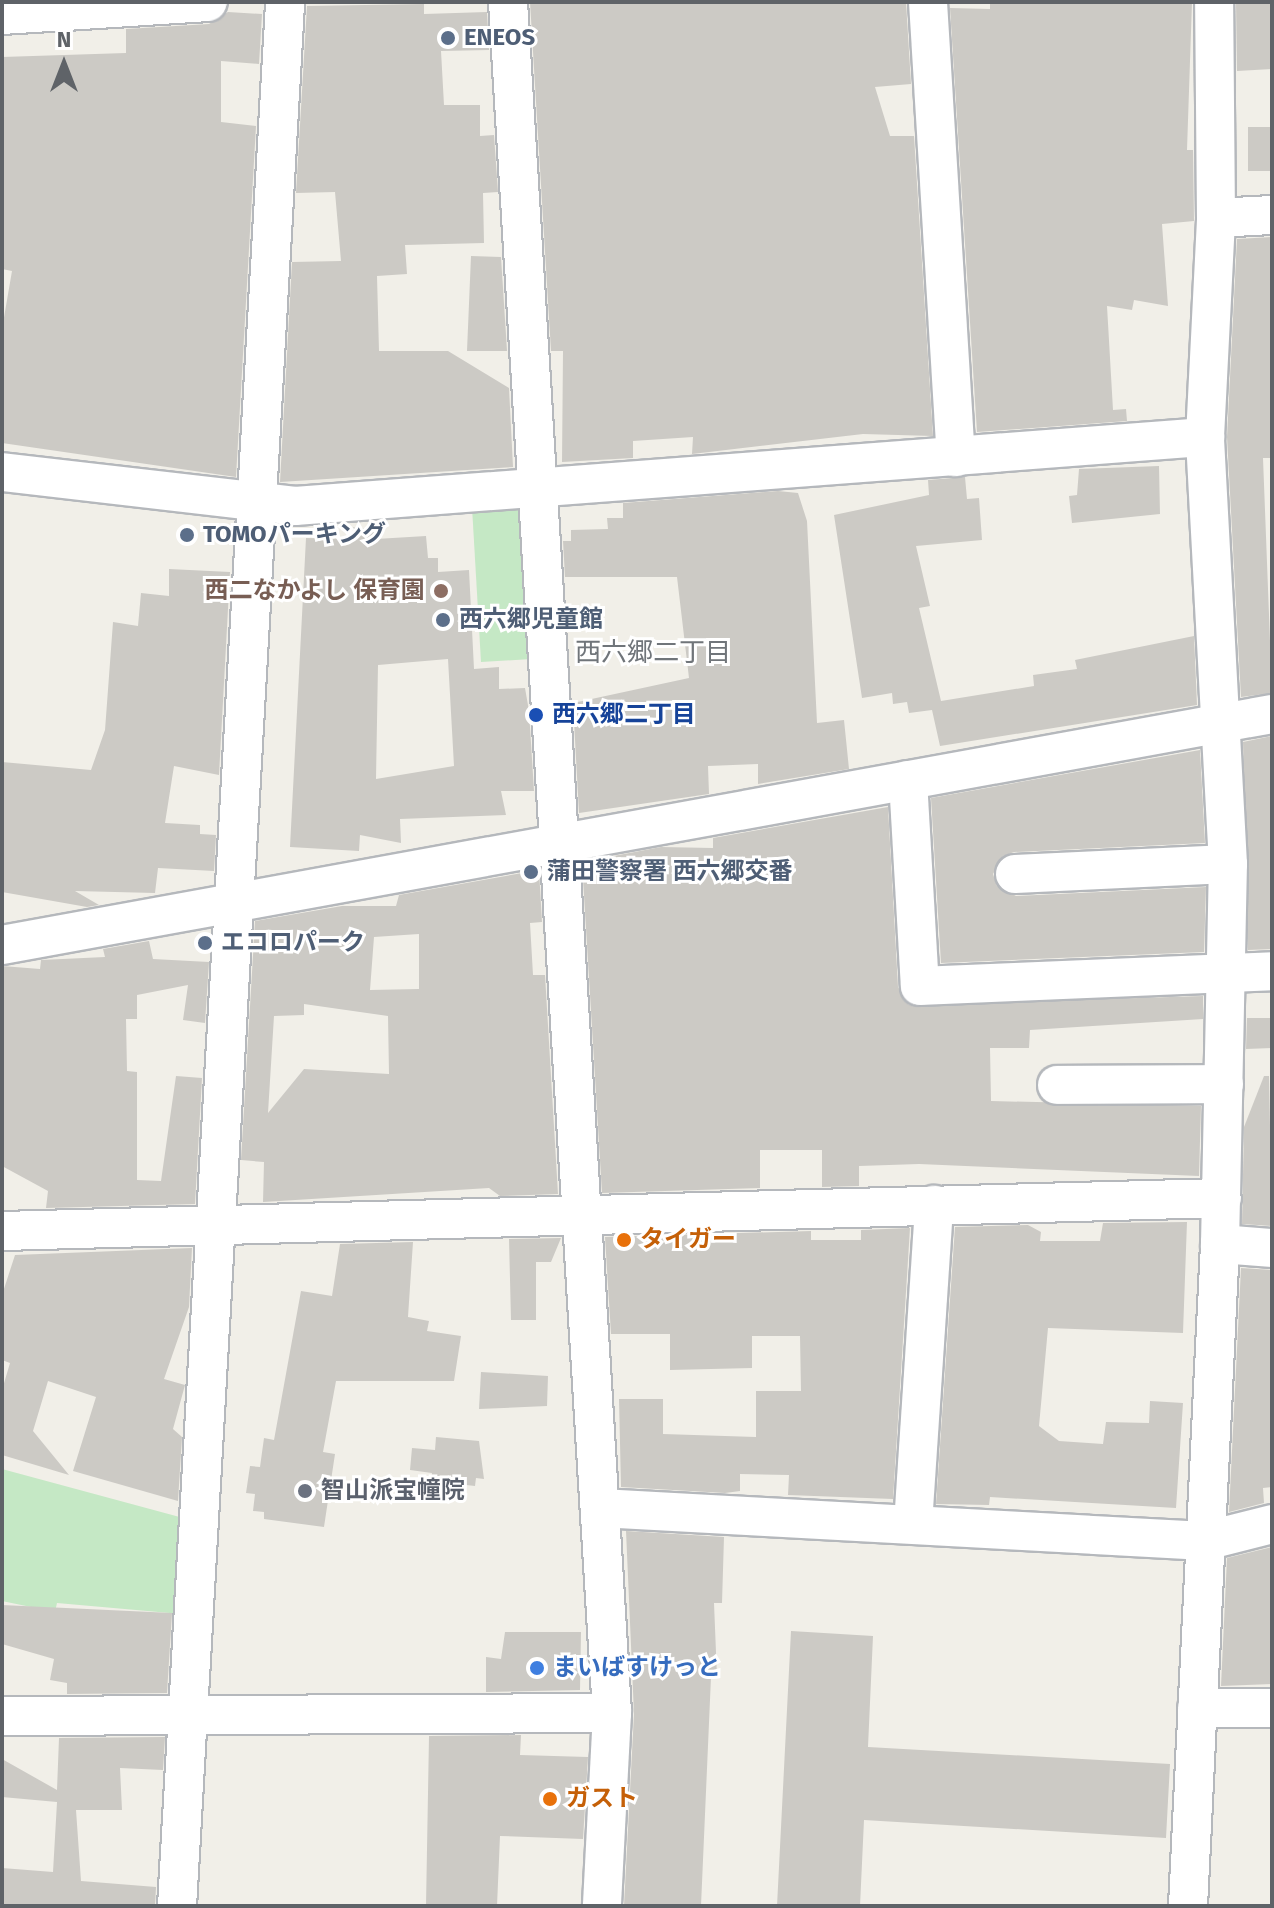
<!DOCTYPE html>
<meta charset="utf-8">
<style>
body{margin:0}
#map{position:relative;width:1274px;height:1908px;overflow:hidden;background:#f1efe8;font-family:"Fira Sans","Noto Sans JP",sans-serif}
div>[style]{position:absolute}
.green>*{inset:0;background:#c5e8c5}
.building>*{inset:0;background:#cccac5}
.roads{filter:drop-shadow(2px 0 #b5b8bc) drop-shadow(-2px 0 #b5b8bc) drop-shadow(0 2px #b5b8bc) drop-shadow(0 -2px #b5b8bc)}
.minor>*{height:38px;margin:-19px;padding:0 19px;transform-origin:19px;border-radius:19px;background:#fff}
.dots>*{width:22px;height:22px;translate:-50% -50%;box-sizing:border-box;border:4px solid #fff;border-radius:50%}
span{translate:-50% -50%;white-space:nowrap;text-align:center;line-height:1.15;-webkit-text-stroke:6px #fff;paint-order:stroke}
.service-label{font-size:24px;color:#4e5e75;font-weight:700}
.left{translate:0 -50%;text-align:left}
.education-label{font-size:24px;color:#785e54;font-weight:700}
.right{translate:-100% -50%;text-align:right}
.transit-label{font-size:24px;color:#164399;font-weight:700}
.food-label{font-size:24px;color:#c56008;font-weight:700}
.worship-label{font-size:24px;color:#5b616d;font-weight:700}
.shop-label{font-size:24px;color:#366cbe;font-weight:700}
.neighbourhood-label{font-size:26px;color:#70757a}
.frame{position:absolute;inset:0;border:4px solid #5f6368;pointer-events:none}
.north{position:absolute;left:24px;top:24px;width:80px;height:80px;-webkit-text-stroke:6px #fff;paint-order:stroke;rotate:0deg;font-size:22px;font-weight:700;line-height:32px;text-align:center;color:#5f6368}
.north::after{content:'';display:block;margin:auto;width:28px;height:36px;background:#5f6368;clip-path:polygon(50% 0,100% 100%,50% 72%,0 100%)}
</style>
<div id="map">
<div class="green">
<i style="clip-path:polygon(521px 504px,531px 659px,481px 662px,472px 507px)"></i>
<i style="clip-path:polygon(2px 1469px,187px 1519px,181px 1614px,57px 1603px,55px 1612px,2px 1601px)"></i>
</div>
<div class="building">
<i style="clip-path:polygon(530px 2px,906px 2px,911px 84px,875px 87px,890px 136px,914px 136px,933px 436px,863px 434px,692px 454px,693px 437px,633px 441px,633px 458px,562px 462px,563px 351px,551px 351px)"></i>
<i style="clip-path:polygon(990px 2px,1192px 2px,1187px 150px,1193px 150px,1194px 221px,1162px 224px,1168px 306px,1134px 300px,1132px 310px,1107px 306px,1113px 410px,1126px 409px,1127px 421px,977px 432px,950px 8px,990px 9px)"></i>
<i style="clip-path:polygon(1236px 2px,1272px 2px,1272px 69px,1237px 71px)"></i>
<i style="clip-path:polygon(424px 4px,424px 14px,487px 12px,489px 50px,441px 51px,444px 105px,480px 105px,480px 136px,494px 135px,498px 192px,483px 193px,484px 243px,405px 245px,407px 274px,377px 276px,379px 351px,448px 351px,509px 388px,513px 467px,280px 482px,292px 262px,341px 261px,335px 192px,296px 193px,307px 6px)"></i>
<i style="clip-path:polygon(228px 12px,262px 14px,259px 64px,221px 61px,221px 122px,256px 126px,236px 477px,2px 443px,2px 329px,12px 271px,2px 269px,2px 57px,126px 53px,126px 29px,209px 24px)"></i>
<i style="clip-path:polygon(1248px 127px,1272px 127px,1272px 171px,1248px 171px)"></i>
<i style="clip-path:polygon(1272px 237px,1272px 458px,1263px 458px,1272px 693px,1241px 697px,1227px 437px,1237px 239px)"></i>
<i style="clip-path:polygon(471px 256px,501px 257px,507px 351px,467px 351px)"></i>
<i style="clip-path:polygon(1159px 466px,1160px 514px,1072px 523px,1069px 496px,1077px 495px,1079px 469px)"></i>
<i style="clip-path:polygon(965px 477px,967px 499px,979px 498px,982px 540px,916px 546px,930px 606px,919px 608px,941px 701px,1034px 686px,1033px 675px,1077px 669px,1075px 660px,1194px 636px,1197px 705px,940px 746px,932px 710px,909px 713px,907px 702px,893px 704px,892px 693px,862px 698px,834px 515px,929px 495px,928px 480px)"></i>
<i style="clip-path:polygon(778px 491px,798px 493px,807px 521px,817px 723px,844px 720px,849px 769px,758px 784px,758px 764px,708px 766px,709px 794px,579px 813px,573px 703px,689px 678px,677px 577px,565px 577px,563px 541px,571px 541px,571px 530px,608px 529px,607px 518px,623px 518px,623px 503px)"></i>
<i style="clip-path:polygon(evenodd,350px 527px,376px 530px,376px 539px,426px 536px,428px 558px,438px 558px,438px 572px,469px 570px,474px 669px,499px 667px,499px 689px,525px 688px,529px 711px,534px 791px,501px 791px,506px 815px,400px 819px,401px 843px,360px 835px,359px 851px,290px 847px,306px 538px,349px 539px,350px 527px,448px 659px,454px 766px,376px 779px,378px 665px,448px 659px)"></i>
<i style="clip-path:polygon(169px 569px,230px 572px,219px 775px,174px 766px,165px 823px,200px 825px,200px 834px,216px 835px,214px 871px,158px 868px,155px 893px,75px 891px,99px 905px,87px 907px,2px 892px,2px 762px,91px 770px,105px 730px,113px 622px,138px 626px,141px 593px,169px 596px)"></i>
<i style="clip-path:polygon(1272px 736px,1272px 949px,1248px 950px,1243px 742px)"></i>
<i style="clip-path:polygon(1200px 750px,1205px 843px,1014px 852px,1003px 856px,993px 874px,997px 886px,1016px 896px,1206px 887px,1204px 952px,941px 963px,931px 798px)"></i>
<i style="clip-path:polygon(888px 807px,898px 987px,909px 1005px,1203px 996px,1203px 1019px,1030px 1030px,1029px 1048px,990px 1048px,991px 1101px,1201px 1106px,1199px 1176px,919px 1164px,859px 1166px,859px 1186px,822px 1187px,822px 1150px,760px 1150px,760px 1188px,602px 1193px,582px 862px,661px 847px,713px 848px,713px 838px)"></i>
<i style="clip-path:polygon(evenodd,539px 870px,542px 922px,530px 923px,533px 975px,545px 975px,558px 1194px,500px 1196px,489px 1188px,263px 1202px,264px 1162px,241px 1160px,255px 921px,342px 906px,396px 906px,399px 895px,539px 870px,419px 934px,419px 989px,370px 990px,374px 937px,419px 934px,539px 870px,304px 1004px,388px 1016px,389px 1074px,304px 1069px,268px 1113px,274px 1016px,304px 1015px,304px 1004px)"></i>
<i style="clip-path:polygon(149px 941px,153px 959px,209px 962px,205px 1023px,183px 1020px,188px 985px,137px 995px,137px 1019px,126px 1019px,127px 1071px,137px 1072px,137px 1180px,161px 1181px,176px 1076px,202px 1078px,195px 1204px,46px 1208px,48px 1191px,2px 1166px,2px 966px,40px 969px,41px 960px,105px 957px,103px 949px)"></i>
<i style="clip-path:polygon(1247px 1018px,1272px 1018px,1272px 1048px,1246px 1049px)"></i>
<i style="clip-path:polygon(1264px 1076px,1269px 1076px,1272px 1226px,1242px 1224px,1244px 1127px)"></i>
<i style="clip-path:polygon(1187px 1222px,1183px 1333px,1048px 1328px,1039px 1426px,1059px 1441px,1103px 1444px,1106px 1422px,1149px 1423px,1150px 1401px,1183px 1403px,1176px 1508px,990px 1497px,989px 1505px,936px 1504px,955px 1227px,1028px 1225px,1041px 1232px,1040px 1241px,1100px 1241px,1103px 1223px)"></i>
<i style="clip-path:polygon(910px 1228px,893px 1499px,788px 1495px,789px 1475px,740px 1474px,740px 1491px,725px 1493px,621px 1487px,619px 1399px,663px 1399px,663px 1434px,756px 1437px,756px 1391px,801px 1391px,800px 1336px,752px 1336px,752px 1368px,670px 1370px,670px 1334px,611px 1334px,605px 1237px,811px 1231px,811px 1240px,861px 1240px,861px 1230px)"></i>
<i style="clip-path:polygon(561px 1238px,551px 1262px,536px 1262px,536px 1320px,511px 1320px,509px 1239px)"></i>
<i style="clip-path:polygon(413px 1242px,408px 1317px,429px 1321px,427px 1331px,461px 1336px,454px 1381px,336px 1381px,323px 1452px,335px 1454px,324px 1527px,264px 1519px,264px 1512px,253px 1511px,255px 1494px,246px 1493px,250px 1466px,260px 1467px,264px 1438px,274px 1440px,301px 1291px,332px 1296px,340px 1244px)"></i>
<i style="clip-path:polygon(192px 1248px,189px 1307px,164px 1379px,185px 1385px,173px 1429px,182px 1437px,178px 1501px,73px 1471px,96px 1397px,48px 1381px,33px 1431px,69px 1475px,2px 1455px,2px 1390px,10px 1363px,2px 1360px,2px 1295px,15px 1255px)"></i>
<i style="clip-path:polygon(1241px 1268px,1272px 1270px,1272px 1487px,1263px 1488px,1264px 1503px,1229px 1512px)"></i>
<i style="clip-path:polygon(481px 1372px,548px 1376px,547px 1406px,479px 1409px)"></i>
<i style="clip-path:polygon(436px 1437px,479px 1441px,484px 1479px,476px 1478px,475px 1486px,431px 1481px,432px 1473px,410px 1470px,412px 1448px,435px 1450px)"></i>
<i style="clip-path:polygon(626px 1531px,724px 1537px,722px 1603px,714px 1603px,717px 1677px,711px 1677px,701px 1906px,624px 1906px,634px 1714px)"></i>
<i style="clip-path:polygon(1272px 1547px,1272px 1684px,1221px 1686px,1227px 1558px)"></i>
<i style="clip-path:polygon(2px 1605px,172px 1613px,167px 1693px,67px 1694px,67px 1683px,50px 1680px,54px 1659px,2px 1644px)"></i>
<i style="clip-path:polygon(791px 1631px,873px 1636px,868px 1747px,1170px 1764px,1166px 1838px,864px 1820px,860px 1906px,777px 1906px)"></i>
<i style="clip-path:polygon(505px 1632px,581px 1632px,580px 1690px,486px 1692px,486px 1657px,501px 1659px)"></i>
<i style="clip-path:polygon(521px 1735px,520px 1755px,588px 1757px,583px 1839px,500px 1836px,497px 1906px,426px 1906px,429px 1736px)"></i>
<i style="clip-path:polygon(165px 1737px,163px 1770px,120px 1768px,122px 1810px,76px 1810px,81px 1881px,156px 1887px,155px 1906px,2px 1906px,2px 1868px,53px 1872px,57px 1802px,2px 1797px,2px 1759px,57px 1790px,59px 1738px)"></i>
</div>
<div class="roads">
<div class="minor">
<i style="left:508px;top:2px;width:1714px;rotate:86.52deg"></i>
<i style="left:612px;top:1713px;width:193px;rotate:93deg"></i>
<i style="left:928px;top:2px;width:456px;rotate:86.5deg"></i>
<i style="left:2px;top:15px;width:206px;rotate:-3.6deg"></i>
<i style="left:1216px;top:218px;width:56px;rotate:-3.1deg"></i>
<i style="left:2px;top:472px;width:295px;rotate:6.6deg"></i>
<i style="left:295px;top:506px;width:913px;rotate:-4.34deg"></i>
<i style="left:908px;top:780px;width:206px;rotate:86.7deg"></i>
<i style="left:920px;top:986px;width:352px;rotate:-2.4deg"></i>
<i style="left:1015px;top:874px;width:213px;rotate:-2.7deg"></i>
<i style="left:2px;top:945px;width:1291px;rotate:-10.31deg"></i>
<i style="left:1057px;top:1085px;width:167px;rotate:-0.3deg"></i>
<i style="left:2px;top:1231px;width:1220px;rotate:-1.55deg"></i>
<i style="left:1220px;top:1244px;width:52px;rotate:4.4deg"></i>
<i style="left:600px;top:1508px;width:606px;rotate:3.12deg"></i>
<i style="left:1205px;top:1541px;width:69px;rotate:-14.2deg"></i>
<i style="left:913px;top:1524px;width:320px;rotate:-86.2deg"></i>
<i style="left:1197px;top:1708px;width:75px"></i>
<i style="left:2px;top:1716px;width:610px;rotate:-0.28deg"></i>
<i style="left:177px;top:1906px;width:1907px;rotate:-86.75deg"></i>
<i style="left:1188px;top:1906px;width:663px;rotate:-87.23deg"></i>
<i style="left:1220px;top:1244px;width:380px;rotate:-88.8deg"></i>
<i style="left:1228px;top:864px;width:428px;rotate:-93.1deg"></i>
<i style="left:1205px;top:437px;width:219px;rotate:-87.1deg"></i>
<i style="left:1216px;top:218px;width:216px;rotate:-90.5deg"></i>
</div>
</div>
<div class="dots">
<i style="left:448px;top:38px;background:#5c6f8a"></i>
<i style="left:187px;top:535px;background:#5c6f8a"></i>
<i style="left:441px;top:591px;background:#8d6e63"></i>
<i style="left:443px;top:620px;background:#5c6f8a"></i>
<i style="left:536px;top:715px;background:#1a4fb4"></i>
<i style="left:531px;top:872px;background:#5c6f8a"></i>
<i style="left:205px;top:943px;background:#5c6f8a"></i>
<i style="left:624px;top:1240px;background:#e8710a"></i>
<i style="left:305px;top:1491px;background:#6b7280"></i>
<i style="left:537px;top:1668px;background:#3f7fe0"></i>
<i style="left:550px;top:1799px;background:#e8710a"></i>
</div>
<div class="service-label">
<span class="left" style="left:464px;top:38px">ENEOS</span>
<span class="left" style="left:203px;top:535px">TOMOパーキング</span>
<span class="left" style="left:459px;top:620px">西六郷児童館</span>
<span class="left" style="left:547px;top:872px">蒲田警察署 西六郷交番</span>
<span class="left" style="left:221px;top:943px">エコロパーク</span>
</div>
<div class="education-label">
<span class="right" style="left:425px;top:591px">西二なかよし 保育園</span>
</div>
<div class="transit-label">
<span class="left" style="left:552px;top:715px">西六郷二丁目</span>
</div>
<div class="food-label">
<span class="left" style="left:640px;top:1240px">タイガー</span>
<span class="left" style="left:566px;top:1799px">ガスト</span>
</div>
<div class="worship-label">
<span class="left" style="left:321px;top:1491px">智山派宝幢院</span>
</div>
<div class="shop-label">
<span class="left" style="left:553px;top:1668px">まいばすけっと</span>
</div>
<div class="neighbourhood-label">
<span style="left:653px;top:653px">西六郷二丁目</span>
</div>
<div class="frame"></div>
<div class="north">N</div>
</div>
